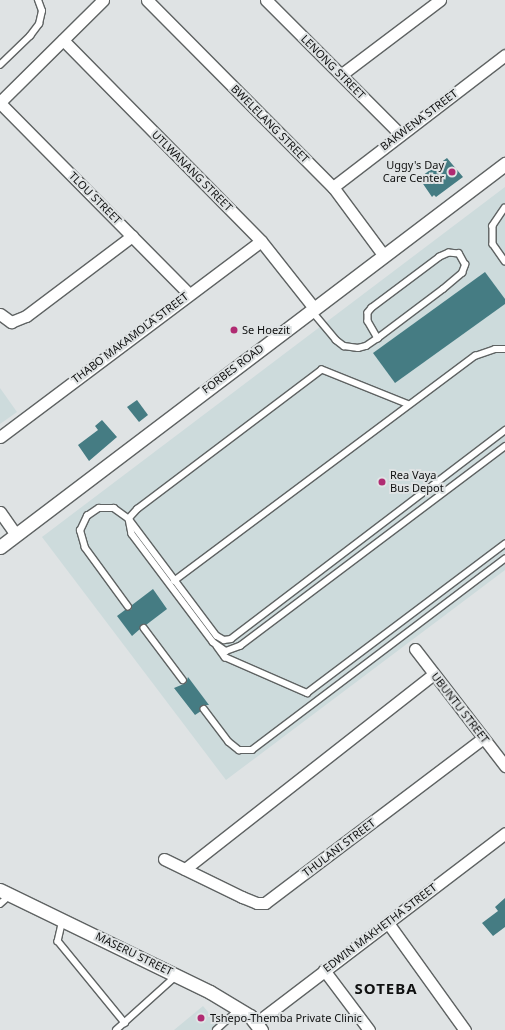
<!DOCTYPE html>
<style>
body{margin:0}
#map{position:relative;width:505px;height:1030px;overflow:hidden;background:#dfe3e4;font-family:"Noto Sans",sans-serif}
div>[style]{position:absolute}
.built>*{inset:0;background:#cddbdc}
.building>*{inset:0;background:#457c83}
.roads{filter:drop-shadow(1px 0 #5f6363) drop-shadow(-1px 0 #5f6363) drop-shadow(0 1px #5f6363) drop-shadow(0 -1px #5f6363)}
.service>*{height:5.5px;margin:-2.75px;padding:0 2.75px;transform-origin:2.75px;border-radius:2.75px;background:#fff}
.minor>*{height:11px;margin:-5.5px;padding:0 5.5px;transform-origin:5.5px;border-radius:5.5px;background:#fff}
.tertiary>*{height:13px;margin:-6.5px;padding:0 6.5px;transform-origin:6.5px;border-radius:6.5px;background:#fff}
.dots>*{width:11px;height:11px;translate:-50% -50%;box-sizing:border-box;border:2px solid #dfe3e4;border-radius:50%}
span{translate:-50% -50%;white-space:nowrap;text-align:center;line-height:1.15;-webkit-text-stroke:4px #dfe3e4;paint-order:stroke}
.street-label{font-size:11px;color:#0f1010}
.poi-label{font-size:11px;color:#0f1010}
.right{translate:-100% -50%;text-align:right}
.left{translate:0 -50%;text-align:left}
.district-label{font-size:15px;color:#0f1010;font-weight:700;letter-spacing:1px}
</style>
<div id="map">
<div class="built">
<i style="clip-path:polygon(505px 187px,505px 570px,226px 780px,42px 537px)"></i>
<i style="clip-path:polygon(0 388px,17px 412px,0 424px)"></i>
<i style="clip-path:polygon(203px 1006px,223px 1030px,174px 1030px)"></i>
</div>
<div class="building">
<i style="clip-path:polygon(447px 158px,463px 177px,436px 197px,434px 195px,432px 197px,419px 178px)"></i>
<i style="clip-path:polygon(485px 272px,505px 299px,505px 304px,395px 383px,373px 353px)"></i>
<i style="clip-path:polygon(137px 400px,148px 415px,139px 422px,127px 407px)"></i>
<i style="clip-path:polygon(102px 420px,117px 437px,89px 461px,78px 445px,98px 430px,95px 426px)"></i>
<i style="clip-path:polygon(153px 589px,167px 609px,146px 625px,141px 625px,140px 629px,132px 636px,117px 616px,125px 610px,131px 610px,132px 605px)"></i>
<i style="clip-path:polygon(188px 677px,209px 705px,202px 705px,201px 711px,195px 715px,174px 688px,186px 683px)"></i>
<i style="clip-path:polygon(505px 898px,505px 927px,493px 936px,482px 923px,498px 911px,495px 907px)"></i>
</div>
<div class="roads">
<div class="service">
<i style="left:0;top:65px;width:42px;rotate:-44deg"></i>
<i style="left:30px;top:36px;width:15px;rotate:-53deg"></i>
<i style="left:39px;top:24px;width:13px;rotate:-77deg"></i>
<i style="left:42px;top:11px;width:12px;rotate:-110deg"></i>
<i style="left:505px;top:208px;width:22px;rotate:124deg"></i>
<i style="left:493px;top:226px;width:18px;rotate:90deg"></i>
<i style="left:493px;top:244px;width:21px;rotate:55deg"></i>
<i style="left:312px;top:311px;width:38px;rotate:50deg"></i>
<i style="left:336px;top:340px;width:10px;rotate:37deg"></i>
<i style="left:344px;top:346px;width:14px;rotate:8deg"></i>
<i style="left:358px;top:348px;width:8px;rotate:-14deg"></i>
<i style="left:366px;top:346px;width:14px;rotate:-34deg"></i>
<i style="left:378px;top:338px;width:81px;rotate:-37deg"></i>
<i style="left:443px;top:289px;width:25px;rotate:-40deg"></i>
<i style="left:462px;top:273px;width:9px;rotate:-69deg"></i>
<i style="left:465px;top:265px;width:13px;rotate:-119deg"></i>
<i style="left:459px;top:254px;width:10px;rotate:-174deg"></i>
<i style="left:449px;top:253px;width:10px;rotate:156deg"></i>
<i style="left:440px;top:257px;width:85px;rotate:143.1deg"></i>
<i style="left:372px;top:308px;width:6px;rotate:129deg"></i>
<i style="left:368px;top:313px;width:8px;rotate:90deg"></i>
<i style="left:368px;top:321px;width:20px;rotate:60deg"></i>
<i style="left:409px;top:405px;width:94px;rotate:-158.1deg"></i>
<i style="left:322px;top:370px;width:231px;rotate:142.9deg"></i>
<i style="left:138px;top:509px;width:13px;rotate:132deg"></i>
<i style="left:129px;top:519px;width:15px;rotate:79deg"></i>
<i style="left:132px;top:534px;width:135px;rotate:53.1deg"></i>
<i style="left:213px;top:642px;width:16px;rotate:35deg"></i>
<i style="left:226px;top:651px;width:15px;rotate:-20deg"></i>
<i style="left:240px;top:646px;width:332px;rotate:-37deg"></i>
<i style="left:174px;top:581px;width:376px;rotate:-36.8deg"></i>
<i style="left:475px;top:356px;width:21px;rotate:-19deg"></i>
<i style="left:495px;top:349px;width:10px"></i>
<i style="left:128px;top:607px;width:73px;rotate:-126.1deg"></i>
<i style="left:85px;top:548px;width:18px;rotate:-106deg"></i>
<i style="left:80px;top:531px;width:17px;rotate:-65deg"></i>
<i style="left:87px;top:516px;width:14px;rotate:-34deg"></i>
<i style="left:99px;top:508px;width:15px"></i>
<i style="left:114px;top:508px;width:19px;rotate:36deg"></i>
<i style="left:129px;top:519px;width:146px;rotate:53.1deg"></i>
<i style="left:217px;top:636px;width:8px;rotate:30deg"></i>
<i style="left:224px;top:640px;width:7px;rotate:-8deg"></i>
<i style="left:231px;top:639px;width:345px;rotate:-37.3deg"></i>
<i style="left:144px;top:628px;width:65px;rotate:53.1deg"></i>
<i style="left:217px;top:646px;width:14px;rotate:54deg"></i>
<i style="left:225px;top:657px;width:90px;rotate:23.7deg"></i>
<i style="left:307px;top:693px;width:248px;rotate:-37deg"></i>
<i style="left:204px;top:709px;width:41px;rotate:52.9deg"></i>
<i style="left:229px;top:742px;width:13px;rotate:39deg"></i>
<i style="left:239px;top:750px;width:13px"></i>
<i style="left:252px;top:750px;width:317px;rotate:-37.1deg"></i>
<i style="left:0;top:904px;width:13px;rotate:-42deg"></i>
<i style="left:63px;top:920px;width:22px;rotate:103deg"></i>
<i style="left:58px;top:941px;width:106px;rotate:50.7deg"></i>
<i style="left:116px;top:1030px;width:81px;rotate:-42deg"></i>
<i style="left:216px;top:1030px;width:31px;rotate:-42deg"></i>
</div>
<div class="minor">
<i style="left:147px;top:0;width:264px;rotate:45.2deg"></i>
<i style="left:333px;top:187px;width:86px;rotate:53.5deg"></i>
<i style="left:266px;top:0;width:190px;rotate:45deg"></i>
<i style="left:63px;top:40px;width:282px;rotate:45.4deg"></i>
<i style="left:261px;top:241px;width:85px;rotate:51.7deg"></i>
<i style="left:342px;top:74px;width:123px;rotate:-37.1deg"></i>
<i style="left:0;top:102px;width:145px;rotate:-44.7deg"></i>
<i style="left:0;top:103px;width:269px;rotate:45.3deg"></i>
<i style="left:333px;top:187px;width:217px;rotate:-37.5deg"></i>
<i style="left:0;top:314px;width:14px;rotate:36deg"></i>
<i style="left:11px;top:322px;width:16px;rotate:-22deg"></i>
<i style="left:26px;top:316px;width:133px;rotate:-37deg"></i>
<i style="left:0;top:437px;width:326px;rotate:-36.9deg"></i>
<i style="left:0;top:512px;width:28px;rotate:55deg"></i>
<i style="left:415px;top:649px;width:148px;rotate:52.4deg"></i>
<i style="left:164px;top:859px;width:87px;rotate:26deg"></i>
<i style="left:242px;top:897px;width:16px;rotate:22deg"></i>
<i style="left:257px;top:903px;width:8px"></i>
<i style="left:265px;top:903px;width:273px;rotate:-37.1deg"></i>
<i style="left:185px;top:869px;width:316px;rotate:-38.1deg"></i>
<i style="left:388px;top:923px;width:132px;rotate:54.3deg"></i>
<i style="left:324px;top:970px;width:75px;rotate:53.1deg"></i>
<i style="left:256px;top:1023px;width:313px;rotate:-37.3deg"></i>
</div>
<div class="tertiary">
<i style="left:0;top:547px;width:634px;rotate:-37.18deg"></i>
<i style="left:0;top:890px;width:233px;rotate:25.9deg"></i>
<i style="left:210px;top:992px;width:47px;rotate:31deg"></i>
<i style="left:250px;top:1016px;width:18px;rotate:52deg"></i>
</div>
</div>
<div class="dots">
<i style="left:452px;top:172px;background:#b02b72"></i>
<i style="left:234px;top:330px;background:#b02b72"></i>
<i style="left:382px;top:482px;background:#b02b72"></i>
<i style="left:201px;top:1018px;background:#b02b72"></i>
</div>
<div class="street-label">
<span style="left:333px;top:67px;rotate:45deg">LENONG STREET</span>
<span style="left:419px;top:120px;rotate:-37deg">BAKWENA STREET</span>
<span style="left:270px;top:124px;rotate:45deg">BWELELANG STREET</span>
<span style="left:192px;top:171px;rotate:45deg">UTLWANANG STREET</span>
<span style="left:95px;top:198px;rotate:45deg">TLOU STREET</span>
<span style="left:130px;top:338px;rotate:-37deg">THABO MAKAMOLA STREET</span>
<span style="left:233px;top:369px;rotate:-37deg">FORBES ROAD</span>
<span style="left:460px;top:708px;rotate:52deg">UBUNTU STREET</span>
<span style="left:339px;top:848px;rotate:-37deg">THULANI STREET</span>
<span style="left:380px;top:928px;rotate:-37deg">EDWIN MAKHETHA STREET</span>
<span style="left:134px;top:954px;rotate:26deg">MASERU STREET</span>
</div>
<div class="poi-label">
<span class="right" style="left:444px;top:172px">Uggy's Day<br>Care Center</span>
<span class="left" style="left:242px;top:330px">Se Hoezit</span>
<span class="left" style="left:390px;top:482px">Rea Vaya<br>Bus Depot</span>
<span class="left" style="left:210px;top:1018px">Tshepo-Themba Private Clinic</span>
</div>
<div class="district-label">
<span style="left:386px;top:989px">SOTEBA</span>
</div>
</div>
